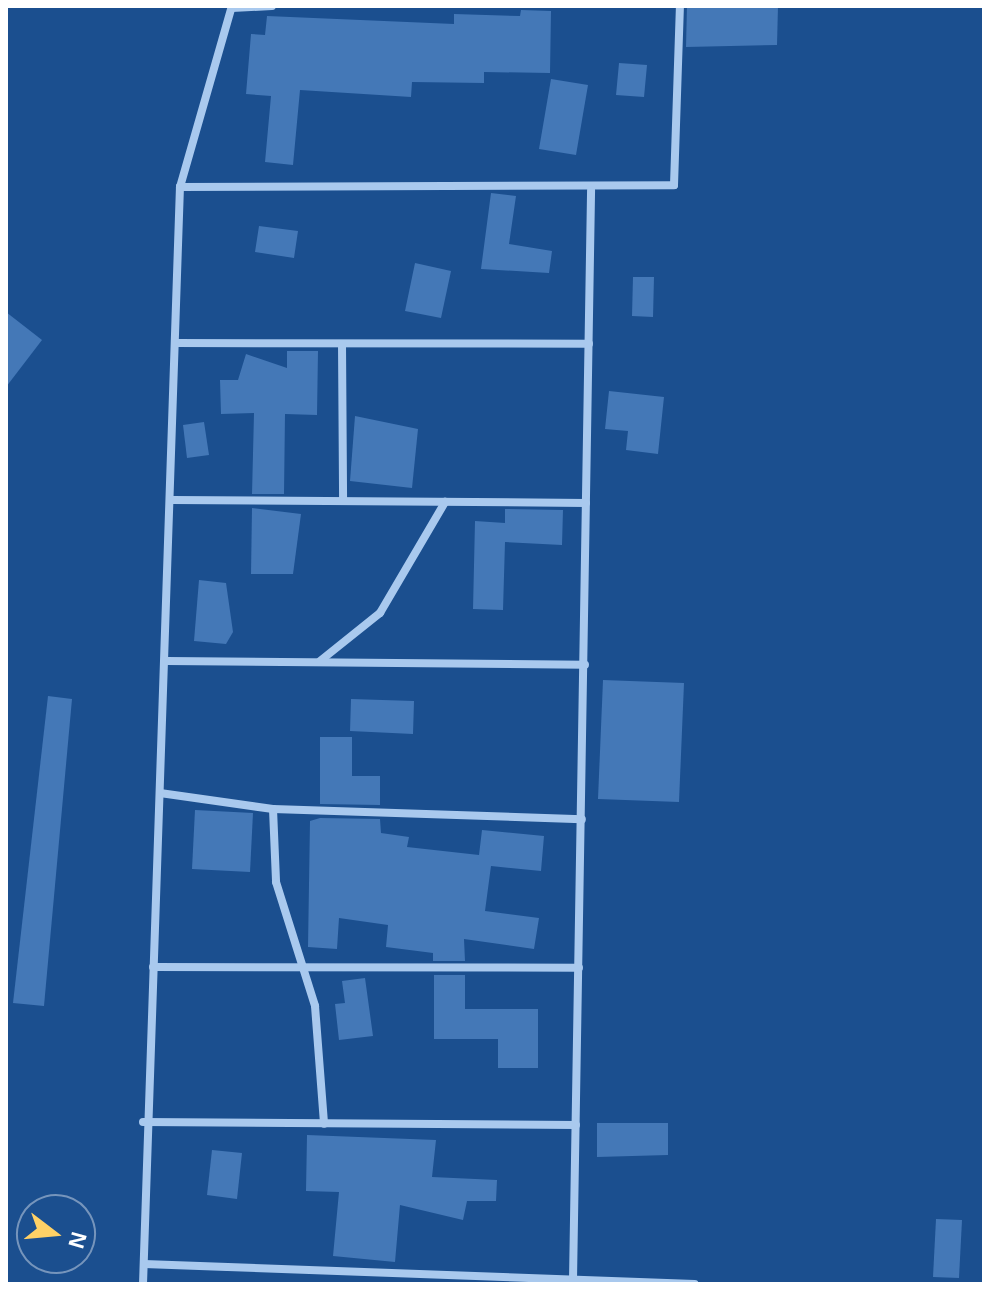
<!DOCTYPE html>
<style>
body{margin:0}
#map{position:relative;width:990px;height:1290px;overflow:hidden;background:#1b4f8f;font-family:Arial,sans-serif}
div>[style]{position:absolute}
.building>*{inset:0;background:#4478b7}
.street>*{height:8px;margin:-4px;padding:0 4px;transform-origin:4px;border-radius:4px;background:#a9c9ee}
span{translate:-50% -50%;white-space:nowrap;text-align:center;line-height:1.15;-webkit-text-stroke:7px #1b4f8f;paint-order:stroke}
.frame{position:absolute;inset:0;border:8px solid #fff;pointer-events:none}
.north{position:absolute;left:16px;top:1194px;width:80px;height:80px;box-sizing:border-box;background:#1b4f8f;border:2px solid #7695bc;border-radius:50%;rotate:106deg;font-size:22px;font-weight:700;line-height:32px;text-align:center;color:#fff}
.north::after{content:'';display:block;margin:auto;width:28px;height:36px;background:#ffd166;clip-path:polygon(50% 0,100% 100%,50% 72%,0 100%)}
</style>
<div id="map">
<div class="building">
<i style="clip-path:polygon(687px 6px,778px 6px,777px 45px,686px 47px)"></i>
<i style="clip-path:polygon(521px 10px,551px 11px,550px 73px,484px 72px,484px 83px,412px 82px,411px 97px,300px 90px,293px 165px,265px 162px,271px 96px,246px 94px,251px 34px,265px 35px,267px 16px,454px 24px,454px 14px,520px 16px)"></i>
<i style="clip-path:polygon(619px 63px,647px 65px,644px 97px,616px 95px)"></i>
<i style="clip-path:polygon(551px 79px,588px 85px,576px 155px,539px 149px)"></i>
<i style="clip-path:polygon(491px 193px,516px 196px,509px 244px,552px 251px,549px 273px,481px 269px)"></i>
<i style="clip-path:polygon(259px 226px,298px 231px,294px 258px,255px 252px)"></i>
<i style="clip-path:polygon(415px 263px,451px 271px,441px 318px,405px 311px)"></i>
<i style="clip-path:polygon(633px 277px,654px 277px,653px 317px,632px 316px)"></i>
<i style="clip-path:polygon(6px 312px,42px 340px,6px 387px)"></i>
<i style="clip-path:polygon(287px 351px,318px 351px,317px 415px,285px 414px,284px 494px,252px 494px,254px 413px,221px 414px,220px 380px,238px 380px,246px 354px,287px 368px)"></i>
<i style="clip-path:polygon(609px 391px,664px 397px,658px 454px,626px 450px,628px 431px,605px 429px)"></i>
<i style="clip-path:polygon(355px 416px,418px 429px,412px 488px,350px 481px)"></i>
<i style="clip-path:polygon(204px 422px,209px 455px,187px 458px,183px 425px)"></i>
<i style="clip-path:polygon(252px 508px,301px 514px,293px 574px,251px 574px)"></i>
<i style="clip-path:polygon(505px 509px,563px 510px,562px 545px,505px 542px,503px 610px,473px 609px,475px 521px,505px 523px)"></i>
<i style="clip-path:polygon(199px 580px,226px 583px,233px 632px,226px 644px,194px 641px)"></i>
<i style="clip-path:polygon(603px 680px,684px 683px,679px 802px,598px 799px)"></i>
<i style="clip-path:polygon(48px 696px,72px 699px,44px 1006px,13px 1003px)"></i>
<i style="clip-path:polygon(351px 699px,414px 701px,413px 734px,350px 731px)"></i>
<i style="clip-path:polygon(320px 737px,352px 737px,352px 776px,380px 776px,380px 805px,320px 804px)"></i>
<i style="clip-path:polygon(195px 810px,253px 813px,250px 872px,192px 869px)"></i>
<i style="clip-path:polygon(320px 818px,380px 819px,381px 833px,409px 837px,407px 847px,479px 855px,482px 830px,544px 836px,541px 871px,491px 866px,485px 911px,539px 918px,534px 949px,464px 939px,465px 961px,433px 961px,433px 953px,386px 947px,388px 925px,339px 918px,337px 949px,308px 947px,310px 821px)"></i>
<i style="clip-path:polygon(434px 975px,465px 975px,465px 1009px,538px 1009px,538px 1068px,498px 1068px,498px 1039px,434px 1039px)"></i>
<i style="clip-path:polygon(365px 978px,373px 1036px,339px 1040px,335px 1004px,345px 1003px,342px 981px)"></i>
<i style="clip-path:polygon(597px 1123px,668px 1123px,668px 1155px,597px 1157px)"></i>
<i style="clip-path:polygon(307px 1135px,436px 1140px,432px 1177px,497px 1180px,496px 1201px,467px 1201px,463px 1220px,400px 1205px,395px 1262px,333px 1256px,339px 1192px,306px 1191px)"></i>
<i style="clip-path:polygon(212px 1150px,242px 1153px,237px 1199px,207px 1195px)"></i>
<i style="clip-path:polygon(936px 1219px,962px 1220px,959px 1278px,933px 1277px)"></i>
</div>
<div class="street">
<i style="left:232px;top:8px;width:40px;rotate:-2.9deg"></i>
<i style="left:180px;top:187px;width:494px;rotate:-0.2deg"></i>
<i style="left:674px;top:185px;width:179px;rotate:-88.1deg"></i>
<i style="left:176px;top:343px;width:413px;rotate:0.1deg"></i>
<i style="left:342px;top:344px;width:157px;rotate:89.6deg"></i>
<i style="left:172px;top:500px;width:414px;rotate:0.4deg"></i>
<i style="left:167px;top:661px;width:418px;rotate:0.5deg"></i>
<i style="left:320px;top:661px;width:77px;rotate:-38.7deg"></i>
<i style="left:380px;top:613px;width:129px;rotate:-59.6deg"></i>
<i style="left:160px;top:793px;width:114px;rotate:8.1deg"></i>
<i style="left:273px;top:809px;width:309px;rotate:1.9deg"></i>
<i style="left:273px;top:809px;width:73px;rotate:87.6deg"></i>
<i style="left:276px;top:882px;width:130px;rotate:72.5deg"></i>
<i style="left:315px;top:1006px;width:118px;rotate:85.6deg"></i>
<i style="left:153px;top:967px;width:426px;rotate:0.1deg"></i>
<i style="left:143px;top:1122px;width:433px;rotate:0.4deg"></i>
<i style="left:144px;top:1264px;width:551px;rotate:2.08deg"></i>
<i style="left:573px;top:1280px;width:1090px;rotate:-89.05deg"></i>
<i style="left:143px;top:1284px;width:1098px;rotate:-88.07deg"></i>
<i style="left:180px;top:187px;width:188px;rotate:-74deg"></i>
</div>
<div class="frame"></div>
<div class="north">N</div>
</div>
